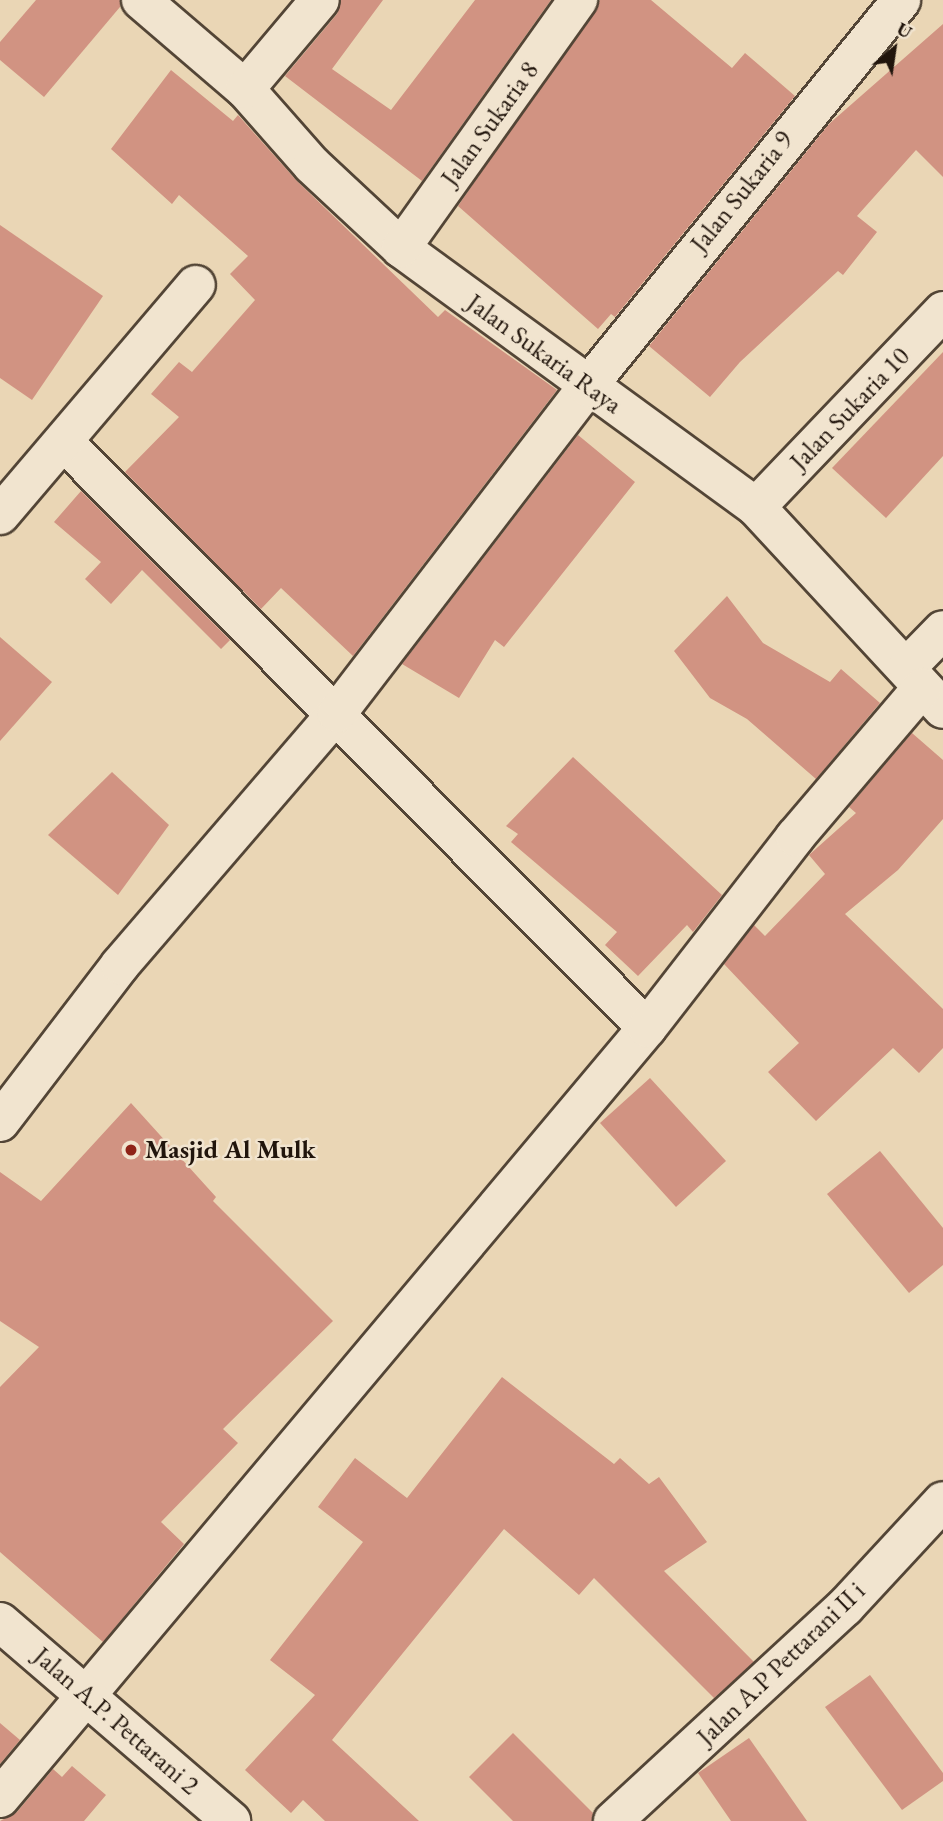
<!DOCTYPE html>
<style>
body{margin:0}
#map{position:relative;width:943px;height:1821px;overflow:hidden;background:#ead6b5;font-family:"EB Garamond",serif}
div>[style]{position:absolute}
.building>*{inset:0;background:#d19382}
.roads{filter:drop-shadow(2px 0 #534536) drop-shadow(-2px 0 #534536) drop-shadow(0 2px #534536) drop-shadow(0 -2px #534536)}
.minor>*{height:38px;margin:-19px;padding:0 19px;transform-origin:19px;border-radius:19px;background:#f1e4cf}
.tertiary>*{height:38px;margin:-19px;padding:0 19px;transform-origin:19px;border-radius:19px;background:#f1e4cf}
.dots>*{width:19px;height:19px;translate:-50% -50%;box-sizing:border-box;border:4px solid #f1e4cf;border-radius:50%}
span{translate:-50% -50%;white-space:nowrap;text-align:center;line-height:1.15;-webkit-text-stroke:5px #f1e4cf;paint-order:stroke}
.street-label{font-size:26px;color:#21150c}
.poi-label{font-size:26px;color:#21150c;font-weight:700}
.left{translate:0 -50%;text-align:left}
.north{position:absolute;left:859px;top:14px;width:70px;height:70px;-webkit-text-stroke:5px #f1e4cf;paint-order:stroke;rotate:29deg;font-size:19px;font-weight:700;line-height:28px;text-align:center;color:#21150c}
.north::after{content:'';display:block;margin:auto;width:24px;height:32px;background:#21150c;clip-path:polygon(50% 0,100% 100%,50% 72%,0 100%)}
</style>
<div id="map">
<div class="building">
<i style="clip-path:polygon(36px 0,120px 0,120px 7px,44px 97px,0 60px,0 42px)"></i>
<i style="clip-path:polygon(341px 0,383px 0,332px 69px,391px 110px,475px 0,551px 0,422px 181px,285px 76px,337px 14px)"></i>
<i style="clip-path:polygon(600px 0,651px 0,732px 68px,745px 53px,795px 96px,615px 317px,611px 314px,598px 329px,458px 206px)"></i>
<i style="clip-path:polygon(943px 24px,943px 177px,916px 150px,857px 216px,877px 232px,843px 275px,838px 271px,740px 362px,710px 397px,649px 346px,829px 124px)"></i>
<i style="clip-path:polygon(171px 70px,233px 121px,238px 115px,297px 181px,438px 317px,445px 310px,557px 390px,353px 656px,281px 588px,261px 609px,125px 472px,179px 417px,151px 394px,179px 362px,192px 372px,255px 300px,230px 274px,248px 256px,179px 195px,172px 204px,111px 149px)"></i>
<i style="clip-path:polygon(0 225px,103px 296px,32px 400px,0 378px)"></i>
<i style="clip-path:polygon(943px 352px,943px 456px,886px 518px,832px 468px)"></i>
<i style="clip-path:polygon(578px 435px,635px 482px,504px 647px,495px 640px,459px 698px,402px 664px)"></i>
<i style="clip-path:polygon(81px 491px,230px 640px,221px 649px,142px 570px,111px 604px,85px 579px,101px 562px,54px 522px)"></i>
<i style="clip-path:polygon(727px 596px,763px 643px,830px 682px,841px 669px,880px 703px,816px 779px,747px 719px,710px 698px,674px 651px)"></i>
<i style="clip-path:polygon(0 637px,52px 682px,0 741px)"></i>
<i style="clip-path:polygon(912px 733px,943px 760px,943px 819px,898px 870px,845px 914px,943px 1009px,943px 1048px,919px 1073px,893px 1048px,816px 1121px,768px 1072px,799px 1043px,724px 964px,754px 925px,765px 936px,825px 874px,809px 855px,856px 813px,849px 807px)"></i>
<i style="clip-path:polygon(573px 757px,722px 895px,693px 932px,687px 925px,638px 976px,605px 945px,617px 932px,511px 842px,518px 834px,506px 826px)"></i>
<i style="clip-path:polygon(112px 772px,169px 825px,118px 895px,48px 835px)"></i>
<i style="clip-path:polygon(650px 1078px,726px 1161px,676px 1207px,600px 1123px)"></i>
<i style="clip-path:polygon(131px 1103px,216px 1197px,213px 1201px,333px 1321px,223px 1429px,238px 1443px,161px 1522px,184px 1544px,103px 1642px,0 1552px,0 1387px,39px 1347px,0 1321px,0 1172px,41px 1201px)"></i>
<i style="clip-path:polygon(880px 1151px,943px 1228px,943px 1265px,909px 1293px,827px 1194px)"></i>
<i style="clip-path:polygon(502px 1377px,614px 1464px,620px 1458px,649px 1484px,659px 1477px,707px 1542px,664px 1571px,754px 1662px,714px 1698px,594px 1578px,579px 1595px,504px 1529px,332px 1740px,419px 1821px,325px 1821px,303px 1800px,291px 1813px,245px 1770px,315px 1695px,270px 1660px,363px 1542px,318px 1507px,355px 1458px,407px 1498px)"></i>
<i style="clip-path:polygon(870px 1675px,943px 1773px,943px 1781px,902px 1810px,825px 1707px)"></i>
<i style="clip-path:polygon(0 1723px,20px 1740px,0 1764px)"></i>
<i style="clip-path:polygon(513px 1733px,593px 1813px,592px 1821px,513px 1821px,469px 1777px)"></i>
<i style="clip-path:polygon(749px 1738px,807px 1821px,731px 1821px,698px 1773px)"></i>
<i style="clip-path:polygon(72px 1766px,106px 1795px,84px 1821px,0 1821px,17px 1812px,53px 1769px,62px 1777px)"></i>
</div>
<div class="roads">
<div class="minor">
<i style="left:141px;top:0;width:137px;rotate:40.6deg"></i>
<i style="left:245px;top:89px;width:101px;rotate:48.6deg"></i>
<i style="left:312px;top:165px;width:122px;rotate:43deg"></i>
<i style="left:401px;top:248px;width:439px;rotate:36.1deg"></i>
<i style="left:756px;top:507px;width:275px;rotate:47.2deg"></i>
<i style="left:245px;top:89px;width:116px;rotate:-49.9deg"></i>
<i style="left:401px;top:248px;width:305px;rotate:-54.5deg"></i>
<i style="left:65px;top:443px;width:825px;rotate:45.15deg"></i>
<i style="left:756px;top:507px;width:271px;rotate:-46.3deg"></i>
<i style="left:0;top:515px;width:302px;rotate:-49.6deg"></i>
<i style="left:908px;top:666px;width:50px;rotate:-45.8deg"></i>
<i style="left:0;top:1122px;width:198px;rotate:-52.6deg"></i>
<i style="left:120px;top:965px;width:333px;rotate:-49.3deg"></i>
<i style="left:337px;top:713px;width:411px;rotate:-52.5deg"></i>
<i style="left:587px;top:387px;width:498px;rotate:-50.9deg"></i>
<i style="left:0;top:1798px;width:1006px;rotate:-49.96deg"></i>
<i style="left:647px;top:1028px;width:242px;rotate:-52.2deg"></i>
<i style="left:795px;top:837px;width:196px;rotate:-49.6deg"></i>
<i style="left:613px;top:1821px;width:316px;rotate:-42.7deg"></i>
<i style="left:845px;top:1607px;width:144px;rotate:-47.2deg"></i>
</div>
<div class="tertiary">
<i style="left:0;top:1622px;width:305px;rotate:40.7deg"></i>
</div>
</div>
<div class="dots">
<i style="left:131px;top:1150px;background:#8f2418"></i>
</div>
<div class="street-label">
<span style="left:490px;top:124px;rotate:-54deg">Jalan Sukaria 8</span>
<span style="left:742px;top:192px;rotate:-51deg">Jalan Sukaria 9</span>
<span style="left:544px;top:354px;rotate:36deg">Jalan Sukaria Raya</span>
<span style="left:850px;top:409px;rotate:-46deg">Jalan Sukaria 10</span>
<span style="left:781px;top:1664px;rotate:-44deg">Jalan A.P Pettarani II i</span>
<span style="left:116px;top:1721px;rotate:41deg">Jalan A.P. Pettarani 2</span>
</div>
<div class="poi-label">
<span class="left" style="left:145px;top:1150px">Masjid Al Mulk</span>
</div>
<div class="north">U</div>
</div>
